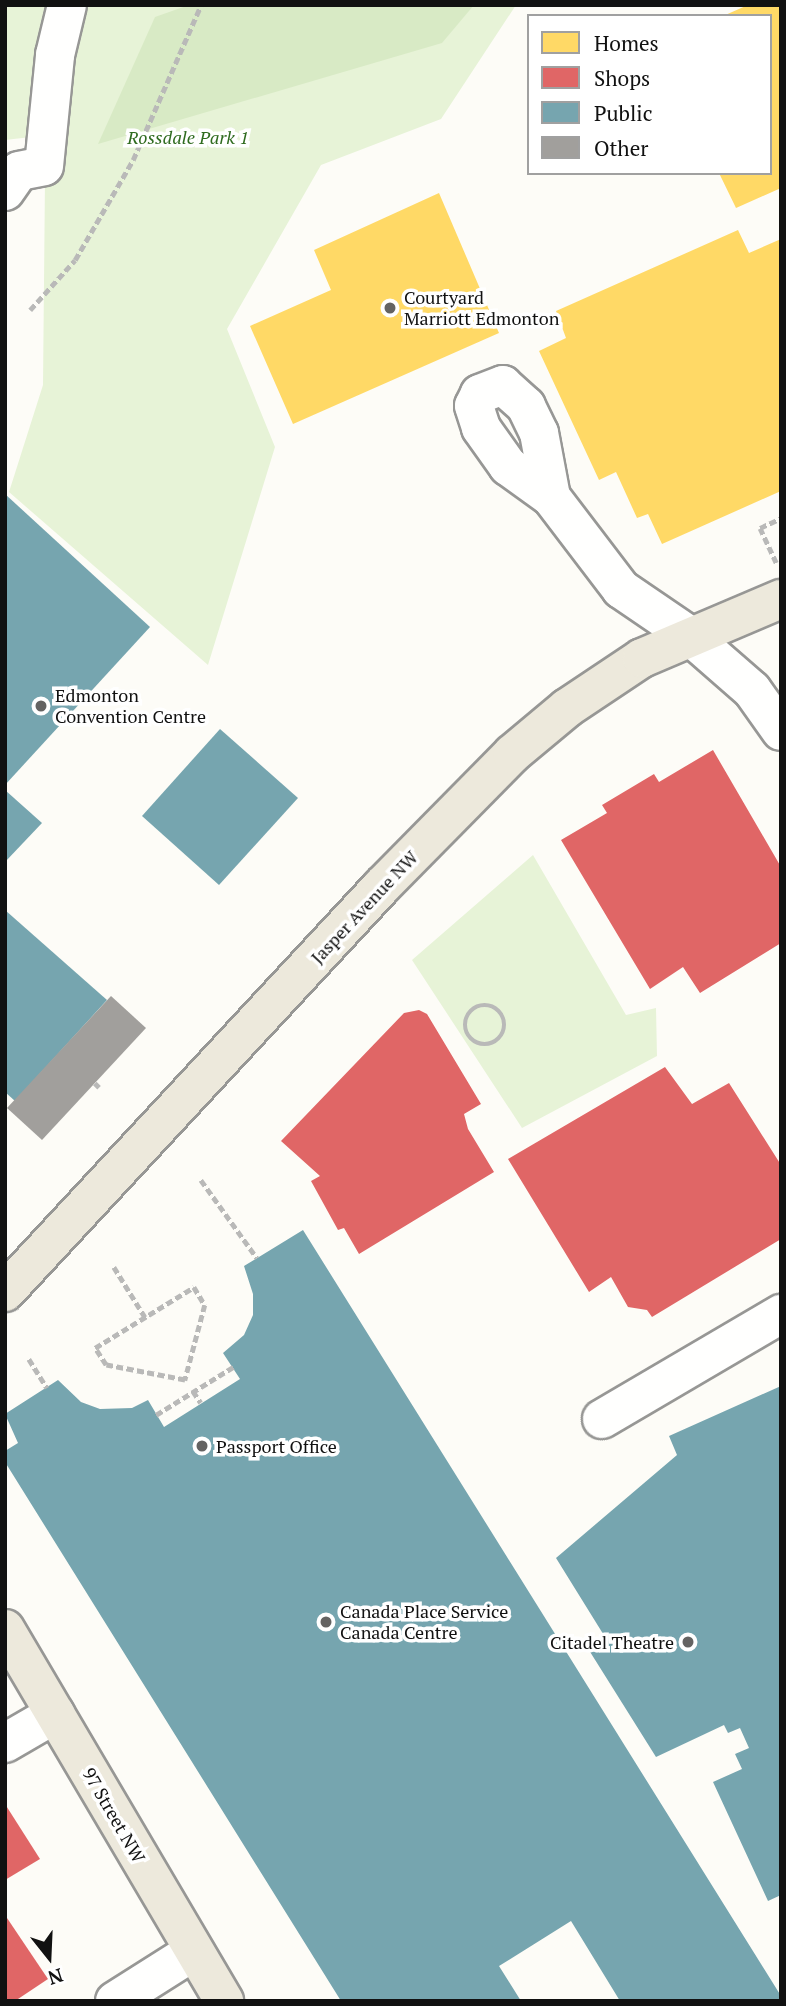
<!DOCTYPE html>
<style>
body{margin:0}
#map{position:relative;width:786px;height:2006px;overflow:hidden;background:#fdfcf7;font-family:"PT Serif",serif}
div>[style]{position:absolute}
.green>*{inset:0;background:#e7f3d7}
.forest>*{inset:0;background:#d8eac5}
.homes>*{inset:0;background:#ffd966}
.shops>*{inset:0;background:#e06666}
.public>*{inset:0;background:#76a5af}
.building>*{inset:0;background:#a19f9c}
.path>*{height:4.5px;margin-top:-2.25px;transform-origin:0;background:repeating-linear-gradient(90deg,#b9b9b8 0 7px,transparent 0 10.5px)}
.path>.ring{margin:-2.25px;padding:0;box-sizing:content-box;background:none;border:4.5px solid #b9b9b8;border-radius:50%}
.roads{filter:drop-shadow(2px 0 #979795) drop-shadow(-2px 0 #979795) drop-shadow(0 2px #979795) drop-shadow(0 -2px #979795)}
.minor>*{height:38px;margin:-19px;padding:0 19px;transform-origin:19px;border-radius:19px;background:#fffffe}
.major>*{height:38px;margin:-19px;padding:0 19px;transform-origin:19px;border-radius:19px;background:#ede9dc}
.dots>*{width:19px;height:19px;translate:-50% -50%;box-sizing:border-box;border:4px solid #fff;border-radius:50%}
span{translate:-50% -50%;white-space:nowrap;text-align:center;line-height:1.15;-webkit-text-stroke:7px #fff;paint-order:stroke}
.park-label{font-size:18px;color:#2f6b1f;font-style:italic}
.poi-label{font-size:18px;color:#111}
.left{translate:0 -50%;text-align:left}
.right{translate:-100% -50%;text-align:right}
.street-label{font-size:18px;color:#111}
.frame{position:absolute;inset:0;border:7px solid #111;pointer-events:none}
.legend{position:absolute;left:527px;top:14px;width:245px;height:161px;box-sizing:border-box;background:#fff;border:2px solid #a0a0a0;margin:0;padding:9px 12px;list-style:none;font-size:21px;color:#111}
.legend li{display:flex;align-items:center;gap:14px;height:35px}
.legend b{width:35px;border:2px solid #a0a0a0}
.north{position:absolute;left:14px;top:1922px;width:70px;height:70px;-webkit-text-stroke:5px #fff;paint-order:stroke;rotate:162deg;font-size:19px;font-weight:700;line-height:28px;text-align:center;color:#111}
.north::after{content:'';display:block;margin:auto;width:24px;height:32px;background:#111;clip-path:polygon(50% 0,100% 100%,50% 72%,0 100%)}
</style>
<div id="map">
<div class="green">
<i style="clip-path:polygon(5px 5px,55px 5px,31px 137px,5px 140px)"></i>
<i style="clip-path:polygon(82px 5px,516px 5px,441px 119px,321px 165px,227px 329px,275px 447px,208px 665px,9px 492px,43px 385px,45px 179px)"></i>
<i style="clip-path:polygon(533px 855px,626px 1015px,656px 1008px,657px 1056px,522px 1128px,412px 960px)"></i>
</div>
<div class="forest">
<i style="clip-path:polygon(189px 5px,474px 5px,442px 43px,98px 144px,155px 17px)"></i>
</div>
<div class="homes">
<i style="clip-path:polygon(748px 5px,781px 5px,781px 188px,736px 208px,719px 173px,770px 173px,770px 16px,723px 16px)"></i>
<i style="clip-path:polygon(439px 193px,499px 333px,293px 424px,250px 326px,331px 290px,314px 250px)"></i>
<i style="clip-path:polygon(738px 230px,749px 253px,781px 239px,781px 491px,662px 544px,648px 514px,637px 518px,616px 472px,599px 480px,539px 351px,566px 338px,556px 311px)"></i>
</div>
<div class="shops">
<i style="clip-path:polygon(713px 750px,781px 867px,781px 943px,700px 993px,683px 967px,650px 989px,561px 840px,607px 813px,602px 805px,654px 774px,659px 782px)"></i>
<i style="clip-path:polygon(419px 1010px,427px 1014px,481px 1104px,464px 1114px,468px 1129px,494px 1172px,359px 1254px,344px 1228px,338px 1230px,311px 1181px,320px 1176px,281px 1141px,404px 1013px)"></i>
<i style="clip-path:polygon(665px 1067px,692px 1104px,729px 1083px,781px 1165px,781px 1239px,652px 1317px,647px 1310px,628px 1307px,611px 1277px,589px 1292px,508px 1159px)"></i>
<i style="clip-path:polygon(5px 1804px,40px 1859px,5px 1880px)"></i>
<i style="clip-path:polygon(5px 1915px,48px 1979px,15px 2001px,5px 2001px)"></i>
</div>
<div class="public">
<i style="clip-path:polygon(5px 494px,150px 627px,5px 785px)"></i>
<i style="clip-path:polygon(220px 729px,298px 798px,219px 885px,142px 816px)"></i>
<i style="clip-path:polygon(5px 790px,42px 823px,5px 862px)"></i>
<i style="clip-path:polygon(5px 910px,107px 1000px,15px 1101px,5px 1092px)"></i>
<i style="clip-path:polygon(303px 1230px,781px 1996px,781px 2001px,620px 2001px,571px 1921px,499px 1966px,521px 2001px,341px 2001px,5px 1462px,5px 1451px,18px 1443px,5px 1414px,58px 1380px,81px 1402px,100px 1409px,132px 1408px,148px 1400px,164px 1427px,240px 1379px,223px 1353px,244px 1335px,253px 1315px,253px 1294px,244px 1266px)"></i>
<i style="clip-path:polygon(781px 1386px,781px 1895px,768px 1901px,713px 1782px,742px 1769px,735px 1754px,749px 1748px,740px 1728px,728px 1733px,724px 1725px,656px 1757px,587px 1647px,605px 1637px,556px 1558px,677px 1455px,669px 1436px)"></i>
</div>
<div class="building">
<i style="clip-path:polygon(111px 996px,146px 1028px,42px 1140px,7px 1108px)"></i>
</div>
<div class="path">
<i style="left:30px;top:310px;width:67px;rotate:-48deg"></i>
<i style="left:75px;top:260px;width:116px;rotate:-59.9deg"></i>
<i style="left:133px;top:160px;width:169px;rotate:-66.3deg"></i>
<i style="left:776px;top:563px;width:38px;rotate:-115deg"></i>
<i style="left:760px;top:528px;width:23px;rotate:-25deg"></i>
<i class="ring" style="left:465px;top:1005px;width:35.5px;height:35.5px"></i>
<i style="left:95px;top:1083px;width:6px;rotate:45deg"></i>
<i style="left:201px;top:1180px;width:96px;rotate:54.3deg"></i>
<i style="left:114px;top:1267px;width:59px;rotate:58.2deg"></i>
<i style="left:194px;top:1287px;width:21px;rotate:59deg"></i>
<i style="left:205px;top:1305px;width:78px;rotate:104.9deg"></i>
<i style="left:185px;top:1380px;width:80px;rotate:-169.2deg"></i>
<i style="left:106px;top:1365px;width:20px;rotate:-123deg"></i>
<i style="left:95px;top:1348px;width:116px;rotate:-31.6deg"></i>
<i style="left:29px;top:1359px;width:34px;rotate:58deg"></i>
<i style="left:193px;top:1391px;width:14px;rotate:56deg"></i>
<i style="left:156px;top:1415px;width:91px;rotate:-31.9deg"></i>
</div>
<div class="roads">
<div class="minor">
<i style="left:5px;top:191px;width:24px;rotate:-55deg"></i>
<i style="left:19px;top:171px;width:25px;rotate:-11deg"></i>
<i style="left:44px;top:166px;width:112px;rotate:-84.3deg"></i>
<i style="left:55px;top:55px;width:51px;rotate:-76.5deg"></i>
<i style="left:551px;top:497px;width:65px;rotate:-100.6deg"></i>
<i style="left:539px;top:433px;width:30px;rotate:-116deg"></i>
<i style="left:526px;top:406px;width:31px;rotate:-138deg"></i>
<i style="left:503px;top:385px;width:25px;rotate:159deg"></i>
<i style="left:480px;top:394px;width:13px;rotate:117deg"></i>
<i style="left:474px;top:406px;width:23px;rotate:72deg"></i>
<i style="left:481px;top:428px;width:47px;rotate:54.6deg"></i>
<i style="left:508px;top:466px;width:53px;rotate:35.8deg"></i>
<i style="left:551px;top:497px;width:116px;rotate:52.7deg"></i>
<i style="left:621px;top:589px;width:83px;rotate:34.3deg"></i>
<i style="left:690px;top:636px;width:82px;rotate:41.1deg"></i>
<i style="left:752px;top:690px;width:50px;rotate:54.7deg"></i>
<i style="left:602px;top:1419px;width:208px;rotate:-30.4deg"></i>
<i style="left:5px;top:1743px;width:58px;rotate:-30.1deg"></i>
<i style="left:115px;top:2001px;width:93px;rotate:-32.3deg"></i>
</div>
<div class="major">
<i style="left:5px;top:1292px;width:554px;rotate:-47.12deg"></i>
<i style="left:382px;top:886px;width:185px;rotate:-45.4deg"></i>
<i style="left:512px;top:754px;width:72px;rotate:-39.9deg"></i>
<i style="left:567px;top:708px;width:90px;rotate:-33.7deg"></i>
<i style="left:642px;top:658px;width:151px;rotate:-23deg"></i>
<i style="left:5px;top:1629px;width:432px;rotate:59.5deg"></i>
</div>
</div>
<div class="dots">
<i style="left:390px;top:308px;background:#646362"></i>
<i style="left:41px;top:706px;background:#646362"></i>
<i style="left:202px;top:1446px;background:#646362"></i>
<i style="left:326px;top:1622px;background:#646362"></i>
<i style="left:688px;top:1642px;background:#646362"></i>
</div>
<div class="park-label">
<span style="left:188px;top:137px">Rossdale Park 1</span>
</div>
<div class="poi-label">
<span class="left" style="left:404px;top:308px">Courtyard<br>Marriott Edmonton</span>
<span class="left" style="left:55px;top:706px">Edmonton<br>Convention Centre</span>
<span class="left" style="left:216px;top:1446px">Passport Office</span>
<span class="left" style="left:340px;top:1622px">Canada Place Service<br>Canada Centre</span>
<span class="right" style="left:674px;top:1642px">Citadel Theatre</span>
</div>
<div class="street-label">
<span style="left:364px;top:907px;rotate:-47deg">Jasper Avenue NW</span>
<span style="left:114px;top:1815px;rotate:60deg">97 Street NW</span>
</div>
<div class="frame"></div>
<ul class="legend">
<li><b style="height:19px;background:#ffd966"></b>Homes</li>
<li><b style="height:19px;background:#e06666"></b>Shops</li>
<li><b style="height:19px;background:#76a5af"></b>Public</li>
<li><b style="height:19px;background:#a19f9c"></b>Other</li>
</ul>
<div class="north">N</div>
</div>
